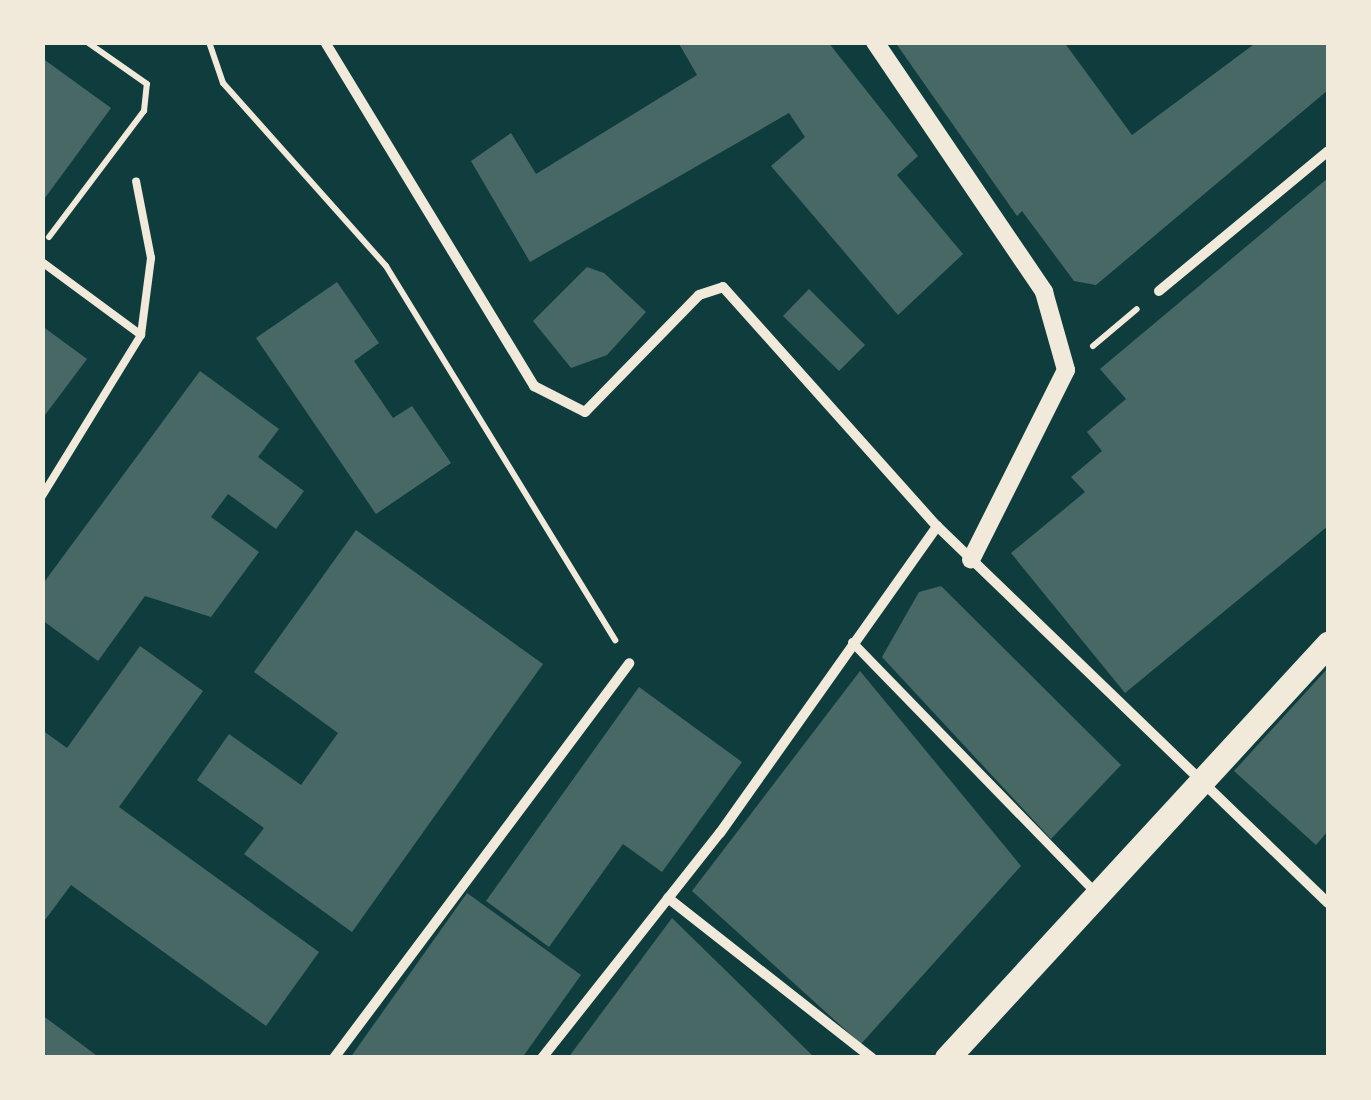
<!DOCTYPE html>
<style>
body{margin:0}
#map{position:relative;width:1371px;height:1100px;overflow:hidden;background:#0f3d3e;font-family:"Public Sans",sans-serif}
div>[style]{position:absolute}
.building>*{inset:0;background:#486865}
.path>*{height:6px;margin:-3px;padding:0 3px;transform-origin:3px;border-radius:3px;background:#f1e9da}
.service>*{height:8px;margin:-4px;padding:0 4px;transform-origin:4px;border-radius:4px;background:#f1e9da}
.pedestrian>*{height:9px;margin:-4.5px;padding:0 4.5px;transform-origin:4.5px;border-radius:4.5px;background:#f1e9da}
.minor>*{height:10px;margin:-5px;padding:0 5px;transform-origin:5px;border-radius:5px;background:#f1e9da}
.tertiary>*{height:18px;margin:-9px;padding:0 9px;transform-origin:9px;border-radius:9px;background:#f1e9da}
.primary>*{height:25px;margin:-12.5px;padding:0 12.5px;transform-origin:12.5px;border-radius:12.5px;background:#f1e9da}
span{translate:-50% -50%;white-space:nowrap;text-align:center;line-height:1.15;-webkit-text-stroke:9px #f1e9da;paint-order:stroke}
.frame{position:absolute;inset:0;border:45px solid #f1e9da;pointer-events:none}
</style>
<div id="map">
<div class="building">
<i style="clip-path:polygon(678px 42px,828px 42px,918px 156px,897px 175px,963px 254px,898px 315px,771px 166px,805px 137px,789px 113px,530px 262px,471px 161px,511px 133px,536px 174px,697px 75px)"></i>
<i style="clip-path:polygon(895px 42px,1064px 42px,1132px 135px,1257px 42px,1328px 42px,1328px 90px,1096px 285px,1074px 281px,1022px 211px,1017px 216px)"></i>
<i style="clip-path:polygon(42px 58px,111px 108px,42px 202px)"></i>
<i style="clip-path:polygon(1328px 178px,1328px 526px,1125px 693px,1011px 553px,1085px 492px,1071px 477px,1102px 451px,1087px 432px,1126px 399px,1100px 369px)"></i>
<i style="clip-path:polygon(587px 267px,604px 273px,646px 312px,607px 355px,571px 368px,533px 321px)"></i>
<i style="clip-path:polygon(337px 282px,379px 343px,354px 361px,393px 418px,412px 406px,451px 463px,376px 514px,256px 338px)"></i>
<i style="clip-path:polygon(809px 289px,865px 345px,839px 371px,783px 316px)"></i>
<i style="clip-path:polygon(42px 326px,87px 359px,42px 419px)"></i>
<i style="clip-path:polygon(200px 371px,279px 429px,258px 457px,304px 491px,276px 529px,228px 494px,211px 517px,259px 552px,211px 617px,145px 596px,98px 661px,42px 620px,42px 585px)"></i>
<i style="clip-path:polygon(356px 530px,543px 664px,352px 932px,244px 854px,264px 828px,197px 780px,229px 734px,301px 785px,338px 733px,254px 672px)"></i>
<i style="clip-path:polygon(941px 586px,1121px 765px,1051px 839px,882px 657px,919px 592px)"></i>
<i style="clip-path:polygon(140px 646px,203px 691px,119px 807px,319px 952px,266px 1026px,71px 885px,42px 924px,42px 730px,67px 748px)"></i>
<i style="clip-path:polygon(1328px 668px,1328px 831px,1316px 845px,1234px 771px)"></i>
<i style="clip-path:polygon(860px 671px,1021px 866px,861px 1044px,692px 891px)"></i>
<i style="clip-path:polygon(639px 687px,742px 762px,662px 872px,623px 844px,549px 947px,486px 901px)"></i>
<i style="clip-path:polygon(467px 893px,581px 975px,522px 1058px,350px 1058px)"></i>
<i style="clip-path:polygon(672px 918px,815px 1058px,568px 1058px)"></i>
<i style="clip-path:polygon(42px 1015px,100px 1058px,42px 1058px)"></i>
</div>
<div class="path">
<i style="left:209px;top:42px;width:43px;rotate:71.1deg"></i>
<i style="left:223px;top:83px;width:245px;rotate:48.3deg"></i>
<i style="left:386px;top:266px;width:439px;rotate:58.5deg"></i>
<i style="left:49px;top:237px;width:158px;rotate:-53deg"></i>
<i style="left:144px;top:111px;width:27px;rotate:-84deg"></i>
<i style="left:147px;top:84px;width:73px;rotate:-145deg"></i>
<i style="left:1093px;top:346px;width:57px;rotate:-40.1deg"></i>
</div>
<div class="service">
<i style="left:42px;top:262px;width:123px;rotate:36.4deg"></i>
<i style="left:42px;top:496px;width:189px;rotate:-58.4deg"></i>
<i style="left:141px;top:335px;width:78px;rotate:-82.6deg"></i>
<i style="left:151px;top:258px;width:78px;rotate:-101deg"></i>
</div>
<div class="pedestrian">
<i style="left:852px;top:642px;width:347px;rotate:45.8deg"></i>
</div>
<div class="minor">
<i style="left:325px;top:42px;width:403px;rotate:58.7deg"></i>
<i style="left:534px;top:386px;width:57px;rotate:27deg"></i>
<i style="left:585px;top:412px;width:163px;rotate:-45.7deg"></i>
<i style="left:699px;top:295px;width:25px;rotate:-18deg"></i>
<i style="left:723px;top:287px;width:321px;rotate:48.2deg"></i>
<i style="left:937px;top:526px;width:543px;rotate:43.96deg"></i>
<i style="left:1159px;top:291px;width:219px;rotate:-39.6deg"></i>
<i style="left:668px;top:898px;width:259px;rotate:38.1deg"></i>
<i style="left:334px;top:1058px;width:493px;rotate:-53.2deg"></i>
<i style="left:542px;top:1058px;width:287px;rotate:-51.7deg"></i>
<i style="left:720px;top:833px;width:376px;rotate:-54.7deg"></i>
</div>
<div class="tertiary">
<i style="left:875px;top:42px;width:302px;rotate:55.9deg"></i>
<i style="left:1044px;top:292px;width:81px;rotate:74.2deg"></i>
<i style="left:1066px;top:370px;width:212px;rotate:116.6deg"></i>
</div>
<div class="primary">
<i style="left:947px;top:1058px;width:563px;rotate:-47.38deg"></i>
</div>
<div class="frame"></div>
</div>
